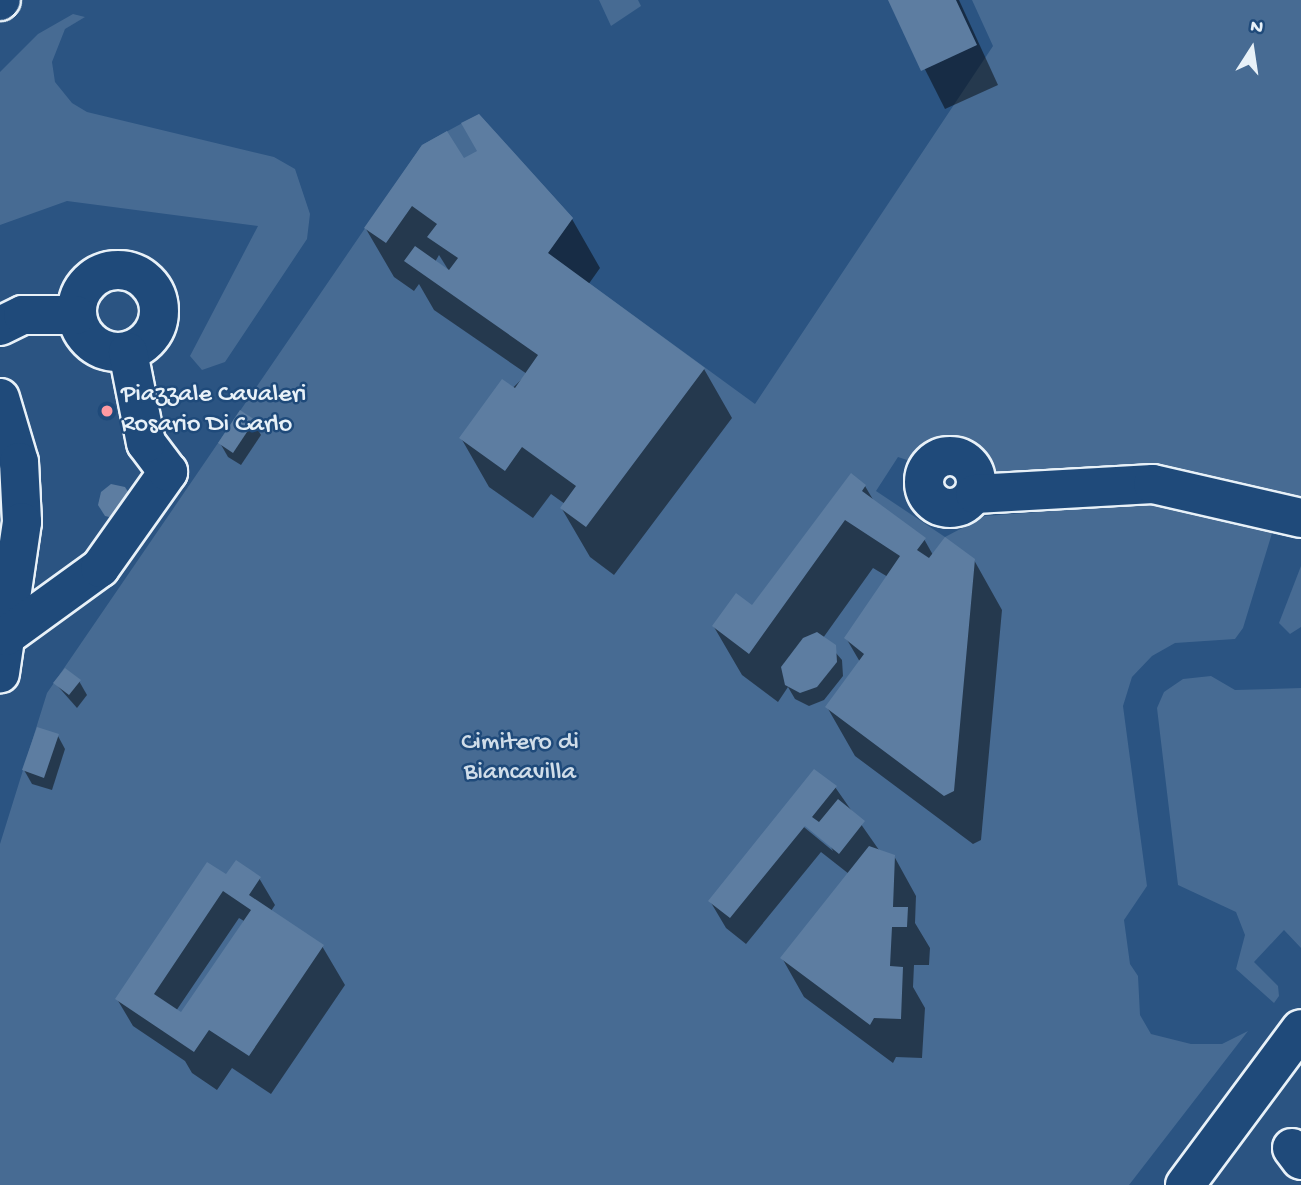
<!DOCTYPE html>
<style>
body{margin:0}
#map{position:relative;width:1301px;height:1185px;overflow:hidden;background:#2b5482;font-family:"Gochi Hand",sans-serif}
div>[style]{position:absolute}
.green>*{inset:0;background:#476b93}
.shadow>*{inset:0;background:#0007}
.building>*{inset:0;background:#5d7da1}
.roads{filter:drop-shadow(2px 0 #e8f1f8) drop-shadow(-2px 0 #e8f1f8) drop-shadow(0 2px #e8f1f8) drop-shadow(0 -2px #e8f1f8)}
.minor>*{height:38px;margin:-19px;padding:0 19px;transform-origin:19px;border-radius:19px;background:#1f4a7a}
.minor>.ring{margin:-19px;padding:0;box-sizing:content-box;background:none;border:38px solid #1f4a7a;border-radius:50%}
.dots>*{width:19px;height:19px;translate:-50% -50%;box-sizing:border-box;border:4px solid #1f4a7a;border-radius:50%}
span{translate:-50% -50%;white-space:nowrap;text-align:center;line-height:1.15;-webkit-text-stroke:5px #1f4a7a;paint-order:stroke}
.poi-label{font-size:26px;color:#e8f1f8}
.left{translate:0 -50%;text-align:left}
.park-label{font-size:26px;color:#d0dde9}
.north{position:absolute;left:1217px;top:14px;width:70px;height:70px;-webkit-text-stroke:5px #1f4a7a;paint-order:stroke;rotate:12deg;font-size:19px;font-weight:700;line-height:28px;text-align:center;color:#e8f1f8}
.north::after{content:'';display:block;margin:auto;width:24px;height:32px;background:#e8f1f8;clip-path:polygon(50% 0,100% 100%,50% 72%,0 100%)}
</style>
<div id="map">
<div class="green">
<i style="clip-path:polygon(599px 0,638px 0,641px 6px,611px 26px)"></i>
<i style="clip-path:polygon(972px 0,1301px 0,1301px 503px,999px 479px,988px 454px,974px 442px,961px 439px,943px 438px,910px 461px,898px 457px,876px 491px,945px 537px,985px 516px,1155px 503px,1273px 530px,1243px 628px,1235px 639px,1175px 643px,1152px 656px,1132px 677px,1123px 706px,1147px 886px,1124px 920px,1130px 964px,1138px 976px,1140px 1015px,1151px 1034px,1191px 1044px,1222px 1044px,1248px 1031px,1129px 1185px,0 1185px,0 844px,47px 693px,422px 145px,479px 114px,573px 218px,548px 253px,755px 404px,993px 46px)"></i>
<i style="clip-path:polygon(73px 14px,85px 17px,65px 29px,52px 62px,55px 82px,72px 103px,87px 112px,274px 157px,295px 169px,310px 214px,307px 239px,225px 362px,202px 370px,190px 356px,258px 226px,67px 201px,0 225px,0 72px,38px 34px)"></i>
<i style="clip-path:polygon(1301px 566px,1301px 627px,1290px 634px,1279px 623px)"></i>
<i style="clip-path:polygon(1211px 676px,1235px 690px,1301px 688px,1301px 948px,1284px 930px,1254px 962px,1278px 986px,1279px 996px,1274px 1003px,1236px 969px,1245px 935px,1236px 912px,1178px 885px,1157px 708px,1164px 692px,1183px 679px)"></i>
</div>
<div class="shadow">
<i style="clip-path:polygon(890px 0,959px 0,998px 85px,945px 109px)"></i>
<i style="clip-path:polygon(evenodd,463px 161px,572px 219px,600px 268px,588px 285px,704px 369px,732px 418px,614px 575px,590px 557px,562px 509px,565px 504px,551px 494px,533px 518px,489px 487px,461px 438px,527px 374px,434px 310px,419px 284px,414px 291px,394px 277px,366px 229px,463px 161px,439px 255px,449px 271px,435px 262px,439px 255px)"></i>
<i style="clip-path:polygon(253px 421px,261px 435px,241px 465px,228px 457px,220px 443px)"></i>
<i style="clip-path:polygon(865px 486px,875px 503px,924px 539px,933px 555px,974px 560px,1002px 610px,981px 840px,973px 844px,855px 756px,827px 707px,860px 662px,846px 638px,888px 577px,873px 568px,823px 638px,842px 660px,843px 676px,824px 700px,809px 706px,795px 699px,788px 687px,778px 702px,742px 675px,714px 627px,752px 607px)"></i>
<i style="clip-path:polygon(79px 681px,87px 695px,77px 708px,55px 683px)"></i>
<i style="clip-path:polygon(58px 736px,65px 749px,52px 790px,32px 784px,24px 770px)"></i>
<i style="clip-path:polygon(evenodd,835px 787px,879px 850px,894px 856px,916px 896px,915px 923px,930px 948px,929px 965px,914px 965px,913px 987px,925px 1008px,922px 1058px,896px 1057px,893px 1063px,804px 997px,782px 958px,849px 874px,821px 852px,746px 944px,726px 928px,710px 901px,835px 787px,801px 820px,829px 843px,833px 851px,799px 823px,801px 820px)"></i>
<i style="clip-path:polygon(evenodd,227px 877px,259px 878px,275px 905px,271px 911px,322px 946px,345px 985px,271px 1094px,232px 1068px,217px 1090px,192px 1073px,185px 1061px,133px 1026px,117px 999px,227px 877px,239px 918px,244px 921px,182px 1015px,176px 1011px,239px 918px)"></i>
</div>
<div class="building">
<i style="clip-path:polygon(888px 0,956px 0,977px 45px,921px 71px)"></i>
<i style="clip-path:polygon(479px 114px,573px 218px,548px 253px,705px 368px,586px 527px,560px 508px,576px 486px,522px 447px,505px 471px,459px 438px,502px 379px,515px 388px,538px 355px,404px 261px,415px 246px,449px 270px,458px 258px,427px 237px,437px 224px,412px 206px,386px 243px,364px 228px,422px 145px,447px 131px,464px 158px,477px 151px,461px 123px)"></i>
<i style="clip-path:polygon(240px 410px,255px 420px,233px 453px,218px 443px)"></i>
<i style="clip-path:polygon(851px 473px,866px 485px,862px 491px,926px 538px,917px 550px,929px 558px,945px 537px,975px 559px,954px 791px,944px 796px,825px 707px,864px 654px,844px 638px,900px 556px,845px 520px,749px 654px,712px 626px,736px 593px,752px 605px)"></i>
<i style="clip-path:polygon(111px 484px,125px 487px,132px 498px,118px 519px,105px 516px,98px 505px,101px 492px)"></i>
<i style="clip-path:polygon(817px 632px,836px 645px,837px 662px,817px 687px,800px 693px,785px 685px,781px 667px,803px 638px)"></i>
<i style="clip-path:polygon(65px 668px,81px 680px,69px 695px,53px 683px)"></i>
<i style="clip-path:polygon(37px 727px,59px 734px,44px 778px,22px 770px)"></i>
<i style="clip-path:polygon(814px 769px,837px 786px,812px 817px,819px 822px,838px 799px,865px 821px,839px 854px,805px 826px,730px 918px,708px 901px)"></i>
<i style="clip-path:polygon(869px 846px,895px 855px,893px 907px,908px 907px,907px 927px,892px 927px,890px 966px,903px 967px,901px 1019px,874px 1018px,870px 1025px,780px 958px)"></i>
<i style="clip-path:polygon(evenodd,236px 860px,261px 877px,249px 895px,324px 945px,249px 1056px,209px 1030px,194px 1052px,115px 999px,207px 862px,226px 874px,236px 860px,223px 891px,251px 910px,181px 1012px,154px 994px,223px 891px)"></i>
</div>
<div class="roads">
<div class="minor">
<i style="left:0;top:1px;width:1px;rotate:-45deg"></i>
<i class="ring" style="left:77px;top:270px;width:44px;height:44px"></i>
<i style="left:0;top:326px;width:25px;rotate:-26deg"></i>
<i style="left:23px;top:315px;width:53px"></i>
<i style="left:0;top:398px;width:67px;rotate:73.5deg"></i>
<i style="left:19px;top:462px;width:60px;rotate:87.1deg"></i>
<i style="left:22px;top:522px;width:153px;rotate:98.3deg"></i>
<i class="ring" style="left:924px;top:456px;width:14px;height:14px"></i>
<i style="left:975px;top:494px;width:178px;rotate:-3.2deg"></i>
<i style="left:1153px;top:484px;width:152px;rotate:12.9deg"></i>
<i style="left:6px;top:636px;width:116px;rotate:-35.9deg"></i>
<i style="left:100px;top:568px;width:118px;rotate:-54.7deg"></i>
<i style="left:168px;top:472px;width:36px;rotate:-127deg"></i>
<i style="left:146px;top:443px;width:93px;rotate:-101.2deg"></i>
<i style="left:1292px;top:1148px;width:15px;rotate:53deg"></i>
<i style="left:1185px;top:1185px;width:194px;rotate:-53.4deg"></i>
</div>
</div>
<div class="dots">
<i style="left:107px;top:411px;background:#ff9aa2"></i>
</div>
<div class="poi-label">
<span class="left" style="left:121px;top:411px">Piazzale Cavaleri<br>Rosario Di Carlo</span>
</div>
<div class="park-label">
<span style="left:520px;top:759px">Cimitero di<br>Biancavilla</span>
</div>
<div class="north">N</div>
</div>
